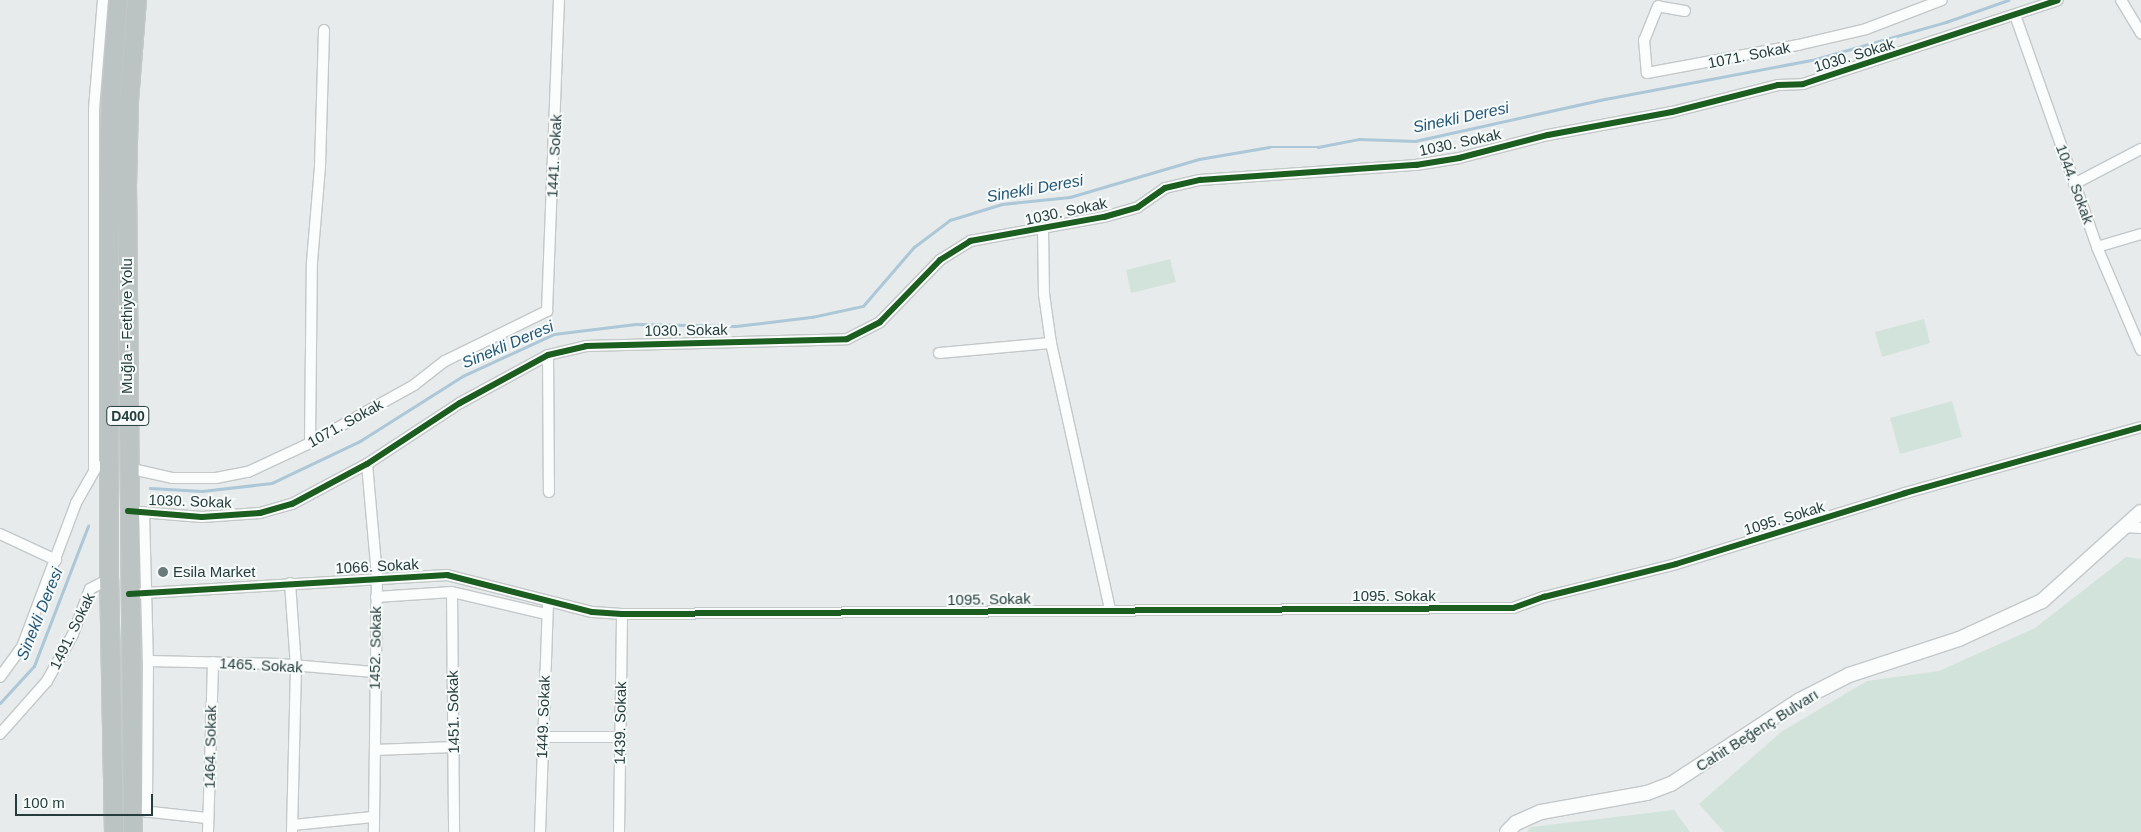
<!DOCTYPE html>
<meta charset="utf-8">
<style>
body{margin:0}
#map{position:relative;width:2141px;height:832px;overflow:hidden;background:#e7ebeb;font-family:Helvetica,sans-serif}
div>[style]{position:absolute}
.green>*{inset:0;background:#d2e3db}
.stream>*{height:2.5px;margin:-1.25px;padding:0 1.25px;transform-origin:1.25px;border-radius:1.25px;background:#acc7d7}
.roads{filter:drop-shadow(1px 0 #c4c8c8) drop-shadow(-1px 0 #c4c8c8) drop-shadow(0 1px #c4c8c8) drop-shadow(0 -1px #c4c8c8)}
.street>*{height:10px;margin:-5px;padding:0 5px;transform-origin:5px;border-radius:5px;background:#fbfcfc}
.secondary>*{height:14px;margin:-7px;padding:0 7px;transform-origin:7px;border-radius:7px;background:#fbfcfc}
.highway>*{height:18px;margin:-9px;padding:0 9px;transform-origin:9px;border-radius:9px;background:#bcc3c3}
.cycleway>*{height:6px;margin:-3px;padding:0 3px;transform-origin:3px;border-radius:3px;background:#1b5e20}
.dots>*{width:14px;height:14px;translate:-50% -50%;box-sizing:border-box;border:2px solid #f6faf9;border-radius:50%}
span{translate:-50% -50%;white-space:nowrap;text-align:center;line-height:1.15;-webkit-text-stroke:4px #f6faf9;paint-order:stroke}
.shield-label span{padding:1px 4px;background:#f6faf9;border:1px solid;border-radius:4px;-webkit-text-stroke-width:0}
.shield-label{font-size:14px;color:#253e3d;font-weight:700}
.street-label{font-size:15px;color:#253e3d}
.poi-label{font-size:15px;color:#253e3d}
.left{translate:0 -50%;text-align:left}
.water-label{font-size:16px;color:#235777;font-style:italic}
.scale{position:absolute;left:15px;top:794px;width:138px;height:22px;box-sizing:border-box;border:2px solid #253e3d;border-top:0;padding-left:6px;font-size:15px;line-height:18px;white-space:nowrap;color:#253e3d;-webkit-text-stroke:4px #f6faf9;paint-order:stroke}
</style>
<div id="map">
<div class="green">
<i style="clip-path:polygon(1170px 259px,1176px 282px,1131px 293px,1126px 270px)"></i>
<i style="clip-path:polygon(1924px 319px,1930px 343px,1882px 357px,1875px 332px)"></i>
<i style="clip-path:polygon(1952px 401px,1962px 437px,1900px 454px,1890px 418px)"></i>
<i style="clip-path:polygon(2126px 557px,2141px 559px,2141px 832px,1724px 832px,1699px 804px,1781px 732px,1867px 681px,1939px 671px,2035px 628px)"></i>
<i style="clip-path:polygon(1674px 810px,1690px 832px,1527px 832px,1531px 827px)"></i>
</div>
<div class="stream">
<i style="left:150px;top:488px;width:52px;rotate:3.3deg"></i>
<i style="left:202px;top:491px;width:70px;rotate:-6.5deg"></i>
<i style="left:272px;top:483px;width:98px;rotate:-25.5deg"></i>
<i style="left:360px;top:441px;width:122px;rotate:-32.3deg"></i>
<i style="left:463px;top:376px;width:100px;rotate:-24.8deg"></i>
<i style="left:554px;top:334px;width:82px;rotate:-7deg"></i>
<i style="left:635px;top:324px;width:101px;rotate:1.1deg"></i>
<i style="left:736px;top:326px;width:77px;rotate:-6.8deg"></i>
<i style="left:812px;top:317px;width:52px;rotate:-12.2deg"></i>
<i style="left:863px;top:306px;width:78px;rotate:-49.2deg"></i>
<i style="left:914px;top:247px;width:45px;rotate:-36.9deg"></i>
<i style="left:950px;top:220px;width:54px;rotate:-17.1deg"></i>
<i style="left:1002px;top:204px;width:68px;rotate:-5.9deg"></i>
<i style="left:1070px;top:197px;width:134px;rotate:-16.4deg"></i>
<i style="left:1199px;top:159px;width:71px;rotate:-9.7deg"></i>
<i style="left:1269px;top:147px;width:49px"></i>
<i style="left:1318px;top:147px;width:42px;rotate:-11deg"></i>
<i style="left:1359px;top:139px;width:56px;rotate:2deg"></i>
<i style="left:1415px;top:141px;width:195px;rotate:-12.5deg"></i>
<i style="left:1605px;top:99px;width:215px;rotate:-10.7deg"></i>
<i style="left:1816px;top:59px;width:135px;rotate:-15.9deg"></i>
<i style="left:1946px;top:22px;width:66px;rotate:-19.5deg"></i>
<i style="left:0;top:703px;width:50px;rotate:-47.4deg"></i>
<i style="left:34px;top:666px;width:150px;rotate:-68.9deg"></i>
</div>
<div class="roads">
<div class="street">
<i style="left:2121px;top:0;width:39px;rotate:59deg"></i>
<i style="left:1685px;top:11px;width:27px;rotate:-170deg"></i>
<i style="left:1658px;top:6px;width:37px;rotate:112deg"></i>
<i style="left:1644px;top:40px;width:33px;rotate:85deg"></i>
<i style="left:1647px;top:73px;width:154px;rotate:-10.5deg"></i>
<i style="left:1798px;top:45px;width:70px;rotate:-13.2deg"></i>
<i style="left:1866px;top:29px;width:81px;rotate:-20.9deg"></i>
<i style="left:2015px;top:15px;width:246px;rotate:70.5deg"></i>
<i style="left:2097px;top:247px;width:112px;rotate:66.9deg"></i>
<i style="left:2074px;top:184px;width:76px;rotate:-27.6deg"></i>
<i style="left:1043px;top:230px;width:64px;rotate:89.1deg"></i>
<i style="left:1044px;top:294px;width:49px;rotate:81.9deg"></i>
<i style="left:1051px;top:343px;width:272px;rotate:77.5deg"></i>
<i style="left:2097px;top:247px;width:46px;rotate:-16.5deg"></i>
<i style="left:939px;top:353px;width:112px;rotate:-5.1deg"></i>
<i style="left:548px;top:355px;width:137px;rotate:89.6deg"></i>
<i style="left:310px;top:443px;width:181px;rotate:-89.4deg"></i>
<i style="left:312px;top:262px;width:96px;rotate:-85.2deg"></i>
<i style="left:320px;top:166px;width:136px;rotate:-88.3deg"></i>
<i style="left:367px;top:464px;width:113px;rotate:84.9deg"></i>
<i style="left:377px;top:577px;width:255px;rotate:90.7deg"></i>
<i style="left:128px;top:468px;width:45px;rotate:12.8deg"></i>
<i style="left:172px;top:478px;width:44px"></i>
<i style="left:216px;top:478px;width:33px;rotate:-11deg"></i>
<i style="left:248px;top:472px;width:68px;rotate:-25.1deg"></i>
<i style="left:310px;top:443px;width:119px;rotate:-29.1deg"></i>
<i style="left:414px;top:385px;width:39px;rotate:-38deg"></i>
<i style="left:445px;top:361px;width:114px;rotate:-26.1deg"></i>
<i style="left:547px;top:311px;width:311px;rotate:-87.8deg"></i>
<i style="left:94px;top:470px;width:361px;rotate:-90deg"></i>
<i style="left:94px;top:109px;width:109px;rotate:-85.3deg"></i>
<i style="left:128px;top:511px;width:74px;rotate:4.6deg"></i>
<i style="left:202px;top:517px;width:58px;rotate:-3.9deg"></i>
<i style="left:260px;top:513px;width:33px;rotate:-16deg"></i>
<i style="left:292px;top:504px;width:85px;rotate:-28.1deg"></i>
<i style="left:367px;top:464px;width:111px;rotate:-33.3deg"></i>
<i style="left:460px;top:403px;width:100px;rotate:-28.6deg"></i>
<i style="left:548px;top:355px;width:39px;rotate:-13deg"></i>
<i style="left:586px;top:346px;width:261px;rotate:-1.5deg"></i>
<i style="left:847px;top:339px;width:37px;rotate:-27deg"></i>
<i style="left:880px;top:322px;width:86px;rotate:-45.9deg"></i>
<i style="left:940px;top:260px;width:36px;rotate:-32deg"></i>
<i style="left:970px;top:241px;width:136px;rotate:-10.2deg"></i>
<i style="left:1104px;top:217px;width:35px;rotate:-16deg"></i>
<i style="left:1138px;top:207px;width:33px;rotate:-35deg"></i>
<i style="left:1165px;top:188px;width:36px;rotate:-13deg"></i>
<i style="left:1200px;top:180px;width:217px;rotate:-4deg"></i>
<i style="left:1416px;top:165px;width:44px;rotate:-9.2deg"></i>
<i style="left:1459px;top:158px;width:92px;rotate:-14.5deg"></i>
<i style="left:1548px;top:135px;width:126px;rotate:-10.5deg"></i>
<i style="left:1672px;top:112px;width:109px;rotate:-14.3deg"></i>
<i style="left:1778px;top:85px;width:25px;rotate:-2deg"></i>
<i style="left:1803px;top:84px;width:268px;rotate:-18.2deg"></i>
<i style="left:144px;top:512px;width:149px;rotate:88.5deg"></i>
<i style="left:148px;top:661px;width:151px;rotate:90.4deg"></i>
<i style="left:2124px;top:527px;width:17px;rotate:3deg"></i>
<i style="left:0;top:534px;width:62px;rotate:24.9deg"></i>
<i style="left:290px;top:583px;width:84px;rotate:85.9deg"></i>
<i style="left:296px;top:667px;width:165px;rotate:91.4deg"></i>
<i style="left:452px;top:592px;width:240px;rotate:89.5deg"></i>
<i style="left:129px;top:594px;width:319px;rotate:-3.4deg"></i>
<i style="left:447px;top:575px;width:150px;rotate:14.3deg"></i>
<i style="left:592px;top:612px;width:30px;rotate:4deg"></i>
<i style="left:622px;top:614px;width:891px;rotate:-0.39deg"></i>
<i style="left:1513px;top:608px;width:33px;rotate:-20deg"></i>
<i style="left:1544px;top:597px;width:136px;rotate:-14deg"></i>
<i style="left:1676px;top:564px;width:240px;rotate:-17.2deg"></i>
<i style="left:1905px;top:493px;width:245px;rotate:-15.6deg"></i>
<i style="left:376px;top:597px;width:76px;rotate:-3.8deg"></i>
<i style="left:452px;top:592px;width:97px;rotate:13.2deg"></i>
<i style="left:148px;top:661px;width:132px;rotate:1.3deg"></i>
<i style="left:280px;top:664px;width:94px;rotate:4.9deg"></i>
<i style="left:0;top:677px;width:37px;rotate:-54deg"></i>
<i style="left:22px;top:647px;width:154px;rotate:-69.4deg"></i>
<i style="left:76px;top:503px;width:43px;rotate:-60.4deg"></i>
<i style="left:0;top:734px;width:71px;rotate:-48.4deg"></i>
<i style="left:47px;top:681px;width:54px;rotate:-61deg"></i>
<i style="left:73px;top:634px;width:48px;rotate:-69.3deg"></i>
<i style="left:90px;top:589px;width:21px;rotate:-28deg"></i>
<i style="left:542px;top:737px;width:78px"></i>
<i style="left:375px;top:750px;width:79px;rotate:-2.2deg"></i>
<i style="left:142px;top:811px;width:65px;rotate:6.1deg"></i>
<i style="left:293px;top:825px;width:80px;rotate:-5.7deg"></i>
<i style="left:208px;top:832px;width:170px;rotate:-88.3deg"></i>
<i style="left:540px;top:832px;width:230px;rotate:-88deg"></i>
<i style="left:619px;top:832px;width:218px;rotate:-89.2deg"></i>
</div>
<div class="secondary">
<i style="left:1507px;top:832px;width:13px;rotate:-45deg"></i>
<i style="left:1516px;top:823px;width:27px;rotate:-24deg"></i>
<i style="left:1541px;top:812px;width:108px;rotate:-10.2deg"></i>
<i style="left:1647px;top:793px;width:26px;rotate:-21deg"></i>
<i style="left:1671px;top:784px;width:154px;rotate:-33.1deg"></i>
<i style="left:1800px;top:700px;width:55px;rotate:-27deg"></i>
<i style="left:1849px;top:675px;width:116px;rotate:-18.1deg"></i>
<i style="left:1959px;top:639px;width:91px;rotate:-24.6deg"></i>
<i style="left:2042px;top:601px;width:133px;rotate:-42deg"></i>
</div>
<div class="highway">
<i style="left:114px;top:832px;width:253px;rotate:-91.1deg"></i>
<i style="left:109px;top:579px;width:395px;rotate:-90deg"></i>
<i style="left:109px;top:184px;width:88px;rotate:-88.7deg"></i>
<i style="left:111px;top:96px;width:96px;rotate:-85.8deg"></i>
<i style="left:133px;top:832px;width:645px;rotate:-90.53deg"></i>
<i style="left:127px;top:187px;width:86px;rotate:-88.7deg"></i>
<i style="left:129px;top:101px;width:101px;rotate:-85.5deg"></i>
</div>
</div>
<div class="cycleway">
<i style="left:128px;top:511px;width:74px;rotate:4.6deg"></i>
<i style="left:202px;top:517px;width:58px;rotate:-3.9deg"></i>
<i style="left:260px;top:513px;width:33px;rotate:-16deg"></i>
<i style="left:292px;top:504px;width:85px;rotate:-28.1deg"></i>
<i style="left:367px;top:464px;width:111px;rotate:-33.3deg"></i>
<i style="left:460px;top:403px;width:100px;rotate:-28.6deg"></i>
<i style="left:548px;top:355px;width:39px;rotate:-13deg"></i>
<i style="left:586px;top:346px;width:261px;rotate:-1.5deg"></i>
<i style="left:847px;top:339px;width:37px;rotate:-27deg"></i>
<i style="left:880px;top:322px;width:86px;rotate:-45.9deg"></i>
<i style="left:940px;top:260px;width:36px;rotate:-32deg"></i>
<i style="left:970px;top:241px;width:136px;rotate:-10.2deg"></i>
<i style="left:1104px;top:217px;width:35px;rotate:-16deg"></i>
<i style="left:1138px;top:207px;width:33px;rotate:-35deg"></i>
<i style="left:1165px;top:188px;width:36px;rotate:-13deg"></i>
<i style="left:1200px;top:180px;width:217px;rotate:-4deg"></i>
<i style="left:1416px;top:165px;width:44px;rotate:-9.2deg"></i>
<i style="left:1459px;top:158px;width:92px;rotate:-14.5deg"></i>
<i style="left:1548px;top:135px;width:126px;rotate:-10.5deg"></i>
<i style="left:1672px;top:112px;width:109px;rotate:-14.3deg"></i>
<i style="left:1778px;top:85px;width:25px;rotate:-2deg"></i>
<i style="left:1803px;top:84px;width:268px;rotate:-18.2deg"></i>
<i style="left:129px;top:594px;width:319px;rotate:-3.4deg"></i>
<i style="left:447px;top:575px;width:150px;rotate:14.3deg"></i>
<i style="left:592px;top:612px;width:30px;rotate:4deg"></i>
<i style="left:622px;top:614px;width:891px;rotate:-0.39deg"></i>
<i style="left:1513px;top:608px;width:33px;rotate:-20deg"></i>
<i style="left:1544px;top:597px;width:136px;rotate:-14deg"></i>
<i style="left:1676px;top:564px;width:240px;rotate:-17.2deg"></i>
<i style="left:1905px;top:493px;width:245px;rotate:-15.6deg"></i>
</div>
<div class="dots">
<i style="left:163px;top:572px;background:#697b7a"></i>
</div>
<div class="shield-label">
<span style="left:128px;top:416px">D400</span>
</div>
<div class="street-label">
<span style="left:1749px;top:55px;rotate:-11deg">1071. Sokak</span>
<span style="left:1854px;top:55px;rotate:-17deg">1030. Sokak</span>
<span style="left:1460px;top:142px;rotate:-12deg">1030. Sokak</span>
<span style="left:554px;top:156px;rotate:-87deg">1441. Sokak</span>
<span style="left:2075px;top:184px;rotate:70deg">1044. Sokak</span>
<span style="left:1066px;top:211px;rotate:-12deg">1030. Sokak</span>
<span style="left:127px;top:326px;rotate:-90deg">Muğla - Fethiye Yolu</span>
<span style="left:686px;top:330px;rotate:-1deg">1030. Sokak</span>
<span style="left:345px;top:423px;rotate:-29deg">1071. Sokak</span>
<span style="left:190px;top:501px;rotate:2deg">1030. Sokak</span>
<span style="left:1784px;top:518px;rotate:-17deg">1095. Sokak</span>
<span style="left:377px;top:566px;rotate:-3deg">1066. Sokak</span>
<span style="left:1394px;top:596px">1095. Sokak</span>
<span style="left:989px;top:599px;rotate:-1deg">1095. Sokak</span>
<span style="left:72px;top:631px;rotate:-64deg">1491. Sokak</span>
<span style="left:375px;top:648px;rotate:-89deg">1452. Sokak</span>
<span style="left:261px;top:665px;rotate:3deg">1465. Sokak</span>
<span style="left:453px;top:712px;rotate:-91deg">1451. Sokak</span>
<span style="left:543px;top:717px;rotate:-88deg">1449. Sokak</span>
<span style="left:620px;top:723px;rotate:-89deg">1439. Sokak</span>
<span style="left:1757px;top:730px;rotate:-32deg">Cahit Beğenç Bulvarı</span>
<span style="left:210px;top:747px;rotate:-89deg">1464. Sokak</span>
</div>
<div class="poi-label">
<span class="left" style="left:173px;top:572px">Esila Market</span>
</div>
<div class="water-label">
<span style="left:1461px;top:118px;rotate:-12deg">Sinekli Deresi</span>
<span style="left:1035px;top:189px;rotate:-10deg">Sinekli Deresi</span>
<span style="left:508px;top:345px;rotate:-23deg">Sinekli Deresi</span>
<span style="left:40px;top:614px;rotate:-68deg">Sinekli Deresi</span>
</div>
<div class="scale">100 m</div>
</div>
